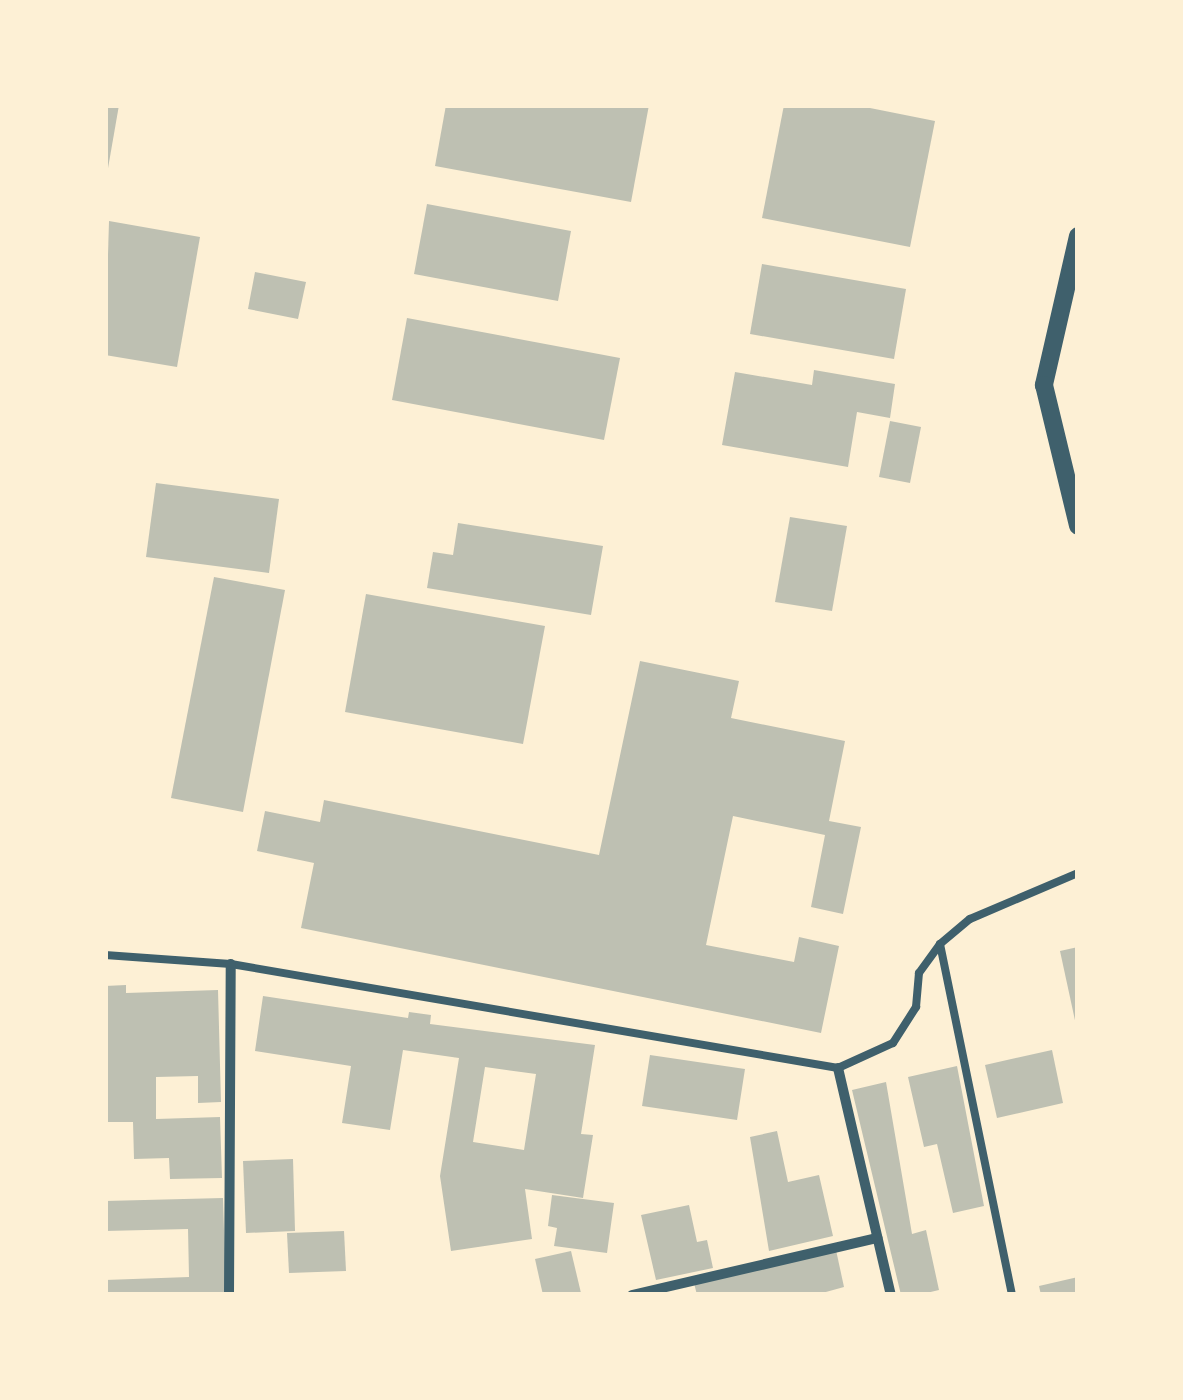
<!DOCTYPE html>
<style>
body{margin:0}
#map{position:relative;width:1183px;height:1400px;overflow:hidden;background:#fdf0d5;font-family:"Fira Sans",sans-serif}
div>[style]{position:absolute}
.building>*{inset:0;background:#bec0b2}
.service>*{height:8px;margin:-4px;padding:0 4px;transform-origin:4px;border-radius:4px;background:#3f606c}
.minor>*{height:10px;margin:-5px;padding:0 5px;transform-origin:5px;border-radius:5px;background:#3f606c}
.tertiary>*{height:18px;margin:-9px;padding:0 9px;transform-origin:9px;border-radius:9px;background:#3f606c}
span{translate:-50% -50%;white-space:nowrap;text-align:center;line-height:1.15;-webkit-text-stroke:8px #fdf0d5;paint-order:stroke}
.frame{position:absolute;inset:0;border:108px solid #fdf0d5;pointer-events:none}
</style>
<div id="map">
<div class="building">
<i style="clip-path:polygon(105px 105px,119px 105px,107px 174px,105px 173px)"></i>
<i style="clip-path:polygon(446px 105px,649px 105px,631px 202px,435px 166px)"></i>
<i style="clip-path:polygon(784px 105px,855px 105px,935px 121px,910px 247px,762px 218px)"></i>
<i style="clip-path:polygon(427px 204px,571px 231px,558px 301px,414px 274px)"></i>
<i style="clip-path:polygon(109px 221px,200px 237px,177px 367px,105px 355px)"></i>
<i style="clip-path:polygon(762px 264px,906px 289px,894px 359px,750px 334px)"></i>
<i style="clip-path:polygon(255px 272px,306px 282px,298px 319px,248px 309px)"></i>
<i style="clip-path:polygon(407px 318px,620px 358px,604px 440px,392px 400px)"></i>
<i style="clip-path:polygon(814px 370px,895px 384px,890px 418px,857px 412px,848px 467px,722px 445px,735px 372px,812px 385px)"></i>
<i style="clip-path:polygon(890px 421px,921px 427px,910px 483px,879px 477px)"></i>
<i style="clip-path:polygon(156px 483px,279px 499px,269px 573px,146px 557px)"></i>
<i style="clip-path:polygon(790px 517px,847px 526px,832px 611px,775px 602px)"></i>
<i style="clip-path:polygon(458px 523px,603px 546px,591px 615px,427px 588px,433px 552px,453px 555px)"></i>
<i style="clip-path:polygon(214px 577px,285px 590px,243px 812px,171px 798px)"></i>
<i style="clip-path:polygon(366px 594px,545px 626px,523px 744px,345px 712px)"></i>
<i style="clip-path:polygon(640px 661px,739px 681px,731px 718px,845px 741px,829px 821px,861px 827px,843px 914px,811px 907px,825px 835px,733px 816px,706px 945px,794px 962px,799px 937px,839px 946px,821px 1033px,301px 928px,314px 863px,257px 851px,265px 811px,320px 822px,324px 800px,599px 855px)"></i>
<i style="clip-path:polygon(1078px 947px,1078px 1025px,1076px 1025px,1060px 951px)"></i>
<i style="clip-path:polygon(126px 985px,126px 993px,218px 990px,221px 1102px,198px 1103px,198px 1076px,156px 1077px,156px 1119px,220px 1117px,222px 1178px,170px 1179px,169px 1158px,134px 1159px,133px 1122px,105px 1122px,105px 986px)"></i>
<i style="clip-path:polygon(evenodd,263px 996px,408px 1018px,409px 1012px,431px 1015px,430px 1024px,595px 1045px,581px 1134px,593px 1135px,583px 1198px,525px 1189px,532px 1239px,451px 1251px,440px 1176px,459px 1058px,403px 1050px,390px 1130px,342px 1123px,351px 1066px,255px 1051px,263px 996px,485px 1067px,536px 1074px,524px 1150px,473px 1142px,485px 1067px)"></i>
<i style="clip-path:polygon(1052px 1050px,1063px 1103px,997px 1118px,985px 1065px)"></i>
<i style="clip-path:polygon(650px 1055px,745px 1069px,737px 1120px,642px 1106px)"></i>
<i style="clip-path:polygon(957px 1066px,984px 1206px,953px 1213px,937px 1144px,924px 1147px,908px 1077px)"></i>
<i style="clip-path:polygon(886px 1082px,912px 1234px,926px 1230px,939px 1290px,918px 1295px,901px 1295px,852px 1090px)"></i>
<i style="clip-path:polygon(777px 1131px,788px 1182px,819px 1175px,833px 1236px,769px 1251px,750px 1137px)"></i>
<i style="clip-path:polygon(293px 1159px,295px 1231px,246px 1233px,243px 1161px)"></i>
<i style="clip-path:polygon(552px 1195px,614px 1203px,607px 1253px,554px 1246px,557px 1228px,548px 1226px)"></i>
<i style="clip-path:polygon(223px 1198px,226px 1295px,105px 1295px,105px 1280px,189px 1277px,188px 1229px,105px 1231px,105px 1201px)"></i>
<i style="clip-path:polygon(689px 1205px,697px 1242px,707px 1240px,713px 1268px,656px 1280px,641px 1215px)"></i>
<i style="clip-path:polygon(344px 1231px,346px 1271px,289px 1273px,287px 1233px)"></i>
<i style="clip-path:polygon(836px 1250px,844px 1287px,815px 1295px,697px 1295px,694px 1283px)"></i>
<i style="clip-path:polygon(571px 1251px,581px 1293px,543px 1295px,535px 1259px)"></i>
<i style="clip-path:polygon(1078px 1277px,1078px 1295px,1041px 1295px,1039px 1286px)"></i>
</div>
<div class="service">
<i style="left:940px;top:944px;width:358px;rotate:78.4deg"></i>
<i style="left:105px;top:955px;width:126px;rotate:4.1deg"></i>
<i style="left:231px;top:964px;width:616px;rotate:9.72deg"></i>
<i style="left:838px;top:1068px;width:60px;rotate:-24.4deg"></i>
<i style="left:893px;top:1043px;width:43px;rotate:-57.4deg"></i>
<i style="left:916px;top:1007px;width:34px;rotate:-85deg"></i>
<i style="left:919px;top:973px;width:36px;rotate:-54deg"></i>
<i style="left:940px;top:944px;width:39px;rotate:-40deg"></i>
<i style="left:970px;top:919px;width:117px;rotate:-23.1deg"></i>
</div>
<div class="minor">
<i style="left:838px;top:1068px;width:233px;rotate:76.9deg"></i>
<i style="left:229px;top:1295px;width:331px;rotate:-89.7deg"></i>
<i style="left:632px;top:1295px;width:252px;rotate:-13.1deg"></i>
</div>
<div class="tertiary">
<i style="left:1078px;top:236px;width:153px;rotate:102.9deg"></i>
<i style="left:1044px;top:385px;width:145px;rotate:76.4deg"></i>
</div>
<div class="frame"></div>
</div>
